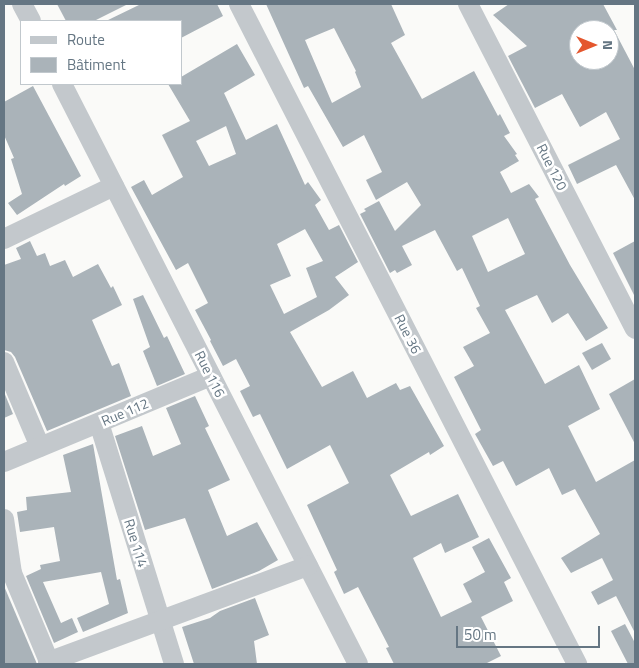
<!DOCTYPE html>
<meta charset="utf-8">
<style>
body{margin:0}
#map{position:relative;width:639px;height:668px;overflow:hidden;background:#fafaf8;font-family:"Titillium Web",sans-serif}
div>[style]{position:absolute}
.building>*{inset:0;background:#aab3b9}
.street>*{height:20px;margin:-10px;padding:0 10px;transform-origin:10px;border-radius:10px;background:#c3c8cc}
span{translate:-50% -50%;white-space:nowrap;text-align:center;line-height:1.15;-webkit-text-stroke:5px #fff;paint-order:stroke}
.street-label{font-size:14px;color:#657683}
.frame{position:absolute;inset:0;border:5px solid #657683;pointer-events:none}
.legend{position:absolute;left:20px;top:20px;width:162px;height:65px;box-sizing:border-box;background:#fff;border:1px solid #c1c8cd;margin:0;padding:6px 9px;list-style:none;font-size:15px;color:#657683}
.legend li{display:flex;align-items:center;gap:10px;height:25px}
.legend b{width:25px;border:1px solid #c1c8cd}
.north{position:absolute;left:569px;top:20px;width:50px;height:50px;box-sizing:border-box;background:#fff;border:1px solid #c1c8cd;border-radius:50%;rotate:90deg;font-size:14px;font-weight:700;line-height:20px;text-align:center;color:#657683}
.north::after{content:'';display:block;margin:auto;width:18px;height:22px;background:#e4572e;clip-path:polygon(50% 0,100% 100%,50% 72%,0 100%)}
.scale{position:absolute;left:456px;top:626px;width:144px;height:22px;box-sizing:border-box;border:2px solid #657683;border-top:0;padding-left:6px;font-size:15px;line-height:18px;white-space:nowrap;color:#657683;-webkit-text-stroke:4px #fff;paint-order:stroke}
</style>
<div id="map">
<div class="building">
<i style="clip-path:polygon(57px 4px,128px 4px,94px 21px,66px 21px)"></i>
<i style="clip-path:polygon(141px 4px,217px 4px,223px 16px,181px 38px,181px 21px,106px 21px)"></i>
<i style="clip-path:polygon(evenodd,266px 4px,391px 4px,405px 35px,391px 43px,422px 99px,474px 71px,498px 116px,500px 114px,510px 133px,504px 136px,517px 154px,515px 155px,519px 161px,500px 172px,511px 193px,529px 184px,539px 197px,535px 199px,570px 265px,608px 328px,586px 341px,568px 313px,552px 323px,537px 295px,505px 310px,545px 384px,579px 365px,600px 409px,568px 426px,596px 482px,635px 460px,635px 633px,616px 596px,598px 605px,591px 592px,613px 580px,602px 558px,571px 573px,561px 558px,600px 534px,575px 489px,562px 495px,549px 468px,516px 486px,503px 461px,493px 466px,475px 434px,481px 430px,454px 377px,474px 366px,463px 347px,490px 333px,476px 308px,480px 306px,462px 268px,457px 271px,435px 230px,402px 246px,412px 265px,397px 273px,395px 270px,390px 273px,360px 214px,366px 211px,364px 209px,379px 201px,395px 231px,421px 205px,407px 182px,376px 200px,366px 180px,382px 172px,364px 135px,343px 147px,308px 86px,304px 88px,266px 4px,334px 28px,356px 71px,355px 72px,361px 87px,332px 103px,305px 40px,334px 28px,266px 4px,508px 218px,525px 254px,488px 272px,472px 236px,508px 218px)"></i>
<i style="clip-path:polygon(evenodd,509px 4px,603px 4px,617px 30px,614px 30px,635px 70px,635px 200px,616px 165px,577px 184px,568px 165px,620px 139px,606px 112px,580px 127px,562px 94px,535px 108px,508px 56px,527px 46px,493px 15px,509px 4px,579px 30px,609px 30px,609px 60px,579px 60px,579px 30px)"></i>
<i style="clip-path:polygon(evenodd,237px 44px,255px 75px,224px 93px,246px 140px,277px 124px,305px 185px,308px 182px,321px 200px,315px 205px,329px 230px,339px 225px,358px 262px,335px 277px,349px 295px,329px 310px,290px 332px,322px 387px,353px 371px,367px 398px,396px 383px,400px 390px,410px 386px,444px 446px,430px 455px,429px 452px,390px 475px,411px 516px,458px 494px,479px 537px,445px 553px,441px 543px,413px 558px,441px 617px,472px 602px,463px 584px,485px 572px,472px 547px,489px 538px,511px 578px,504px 582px,513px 601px,481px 617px,501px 656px,485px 664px,394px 664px,386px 648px,389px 647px,358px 587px,344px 594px,334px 572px,337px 570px,307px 505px,349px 483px,330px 445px,287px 469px,260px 414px,253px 417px,240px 391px,250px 386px,236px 359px,223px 366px,210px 341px,211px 340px,195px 310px,208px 303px,188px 263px,176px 270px,131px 187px,144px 180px,152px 195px,183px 177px,162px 135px,190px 121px,168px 84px,181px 84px,181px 77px,237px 44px,226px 126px,236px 154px,209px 166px,196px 141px,226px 126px,237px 44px,305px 229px,323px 261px,306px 268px,317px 297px,284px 314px,270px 285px,291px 276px,277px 244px,305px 229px)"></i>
<i style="clip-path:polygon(33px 86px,81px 176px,65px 186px,64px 184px,17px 215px,8px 203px,22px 194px,11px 159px,14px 158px,4px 135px,4px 102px)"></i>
<i style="clip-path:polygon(30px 241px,37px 256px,45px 253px,50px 266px,65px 260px,73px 277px,98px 264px,111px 288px,113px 286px,122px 305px,92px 320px,112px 366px,119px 363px,131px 396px,47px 431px,15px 357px,11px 352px,4px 350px,4px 265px,21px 259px,16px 248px)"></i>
<i style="clip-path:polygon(635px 241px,635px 297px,613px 253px)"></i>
<i style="clip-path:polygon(143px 295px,164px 338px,167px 336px,185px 374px,157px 386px,143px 351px,150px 347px,133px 299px)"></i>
<i style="clip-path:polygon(602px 343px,611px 359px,592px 370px,582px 353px)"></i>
<i style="clip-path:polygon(635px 379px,635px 444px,609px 394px)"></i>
<i style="clip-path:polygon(4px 392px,13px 414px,4px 418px)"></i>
<i style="clip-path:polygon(195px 396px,209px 426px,205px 428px,230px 480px,208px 490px,227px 536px,257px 522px,278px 560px,259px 571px,212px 589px,185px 518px,145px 530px,115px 436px,142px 426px,153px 456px,181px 444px,166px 408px)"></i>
<i style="clip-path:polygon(93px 444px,117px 580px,120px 579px,128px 613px,83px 632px,77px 618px,109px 604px,101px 572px,43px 582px,61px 623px,72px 618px,78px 632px,54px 643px,26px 576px,41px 569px,40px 565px,60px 561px,54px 527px,20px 532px,17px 512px,27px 510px,26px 497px,71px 492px,63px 455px)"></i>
<i style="clip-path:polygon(4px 586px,37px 664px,4px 664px)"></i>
<i style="clip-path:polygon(255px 598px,269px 635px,254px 641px,257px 664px,194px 664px,182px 627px,210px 618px,220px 611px)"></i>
<i style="clip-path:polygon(625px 624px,635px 643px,635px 664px,628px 664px,611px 631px)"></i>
</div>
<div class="street">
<i style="left:22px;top:4px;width:19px;rotate:62deg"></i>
<i style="left:239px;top:4px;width:742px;rotate:62.88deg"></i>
<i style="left:468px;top:4px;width:365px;rotate:62.8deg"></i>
<i style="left:62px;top:84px;width:651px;rotate:62.96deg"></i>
<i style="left:4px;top:239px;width:122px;rotate:-25.7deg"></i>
<i style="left:4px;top:362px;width:92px;rotate:67deg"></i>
<i style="left:99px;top:423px;width:252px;rotate:72.7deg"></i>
<i style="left:4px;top:462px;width:224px;rotate:-22.6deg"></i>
<i style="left:4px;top:519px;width:55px;rotate:81.6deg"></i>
<i style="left:12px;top:573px;width:99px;rotate:67.3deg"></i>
<i style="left:48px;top:662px;width:277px;rotate:-20.3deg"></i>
</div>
<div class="street-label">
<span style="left:552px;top:167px;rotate:63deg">Rue 120</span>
<span style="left:408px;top:334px;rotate:63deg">Rue 36</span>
<span style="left:210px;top:374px;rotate:63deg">Rue 116</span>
<span style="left:125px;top:412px;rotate:-23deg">Rue 112</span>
<span style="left:136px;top:543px;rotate:73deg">Rue 114</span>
</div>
<div class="frame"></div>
<ul class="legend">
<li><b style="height:6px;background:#c3c8cc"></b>Route</li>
<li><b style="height:14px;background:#aab3b9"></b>Bâtiment</li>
</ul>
<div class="north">N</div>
<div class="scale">50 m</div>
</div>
